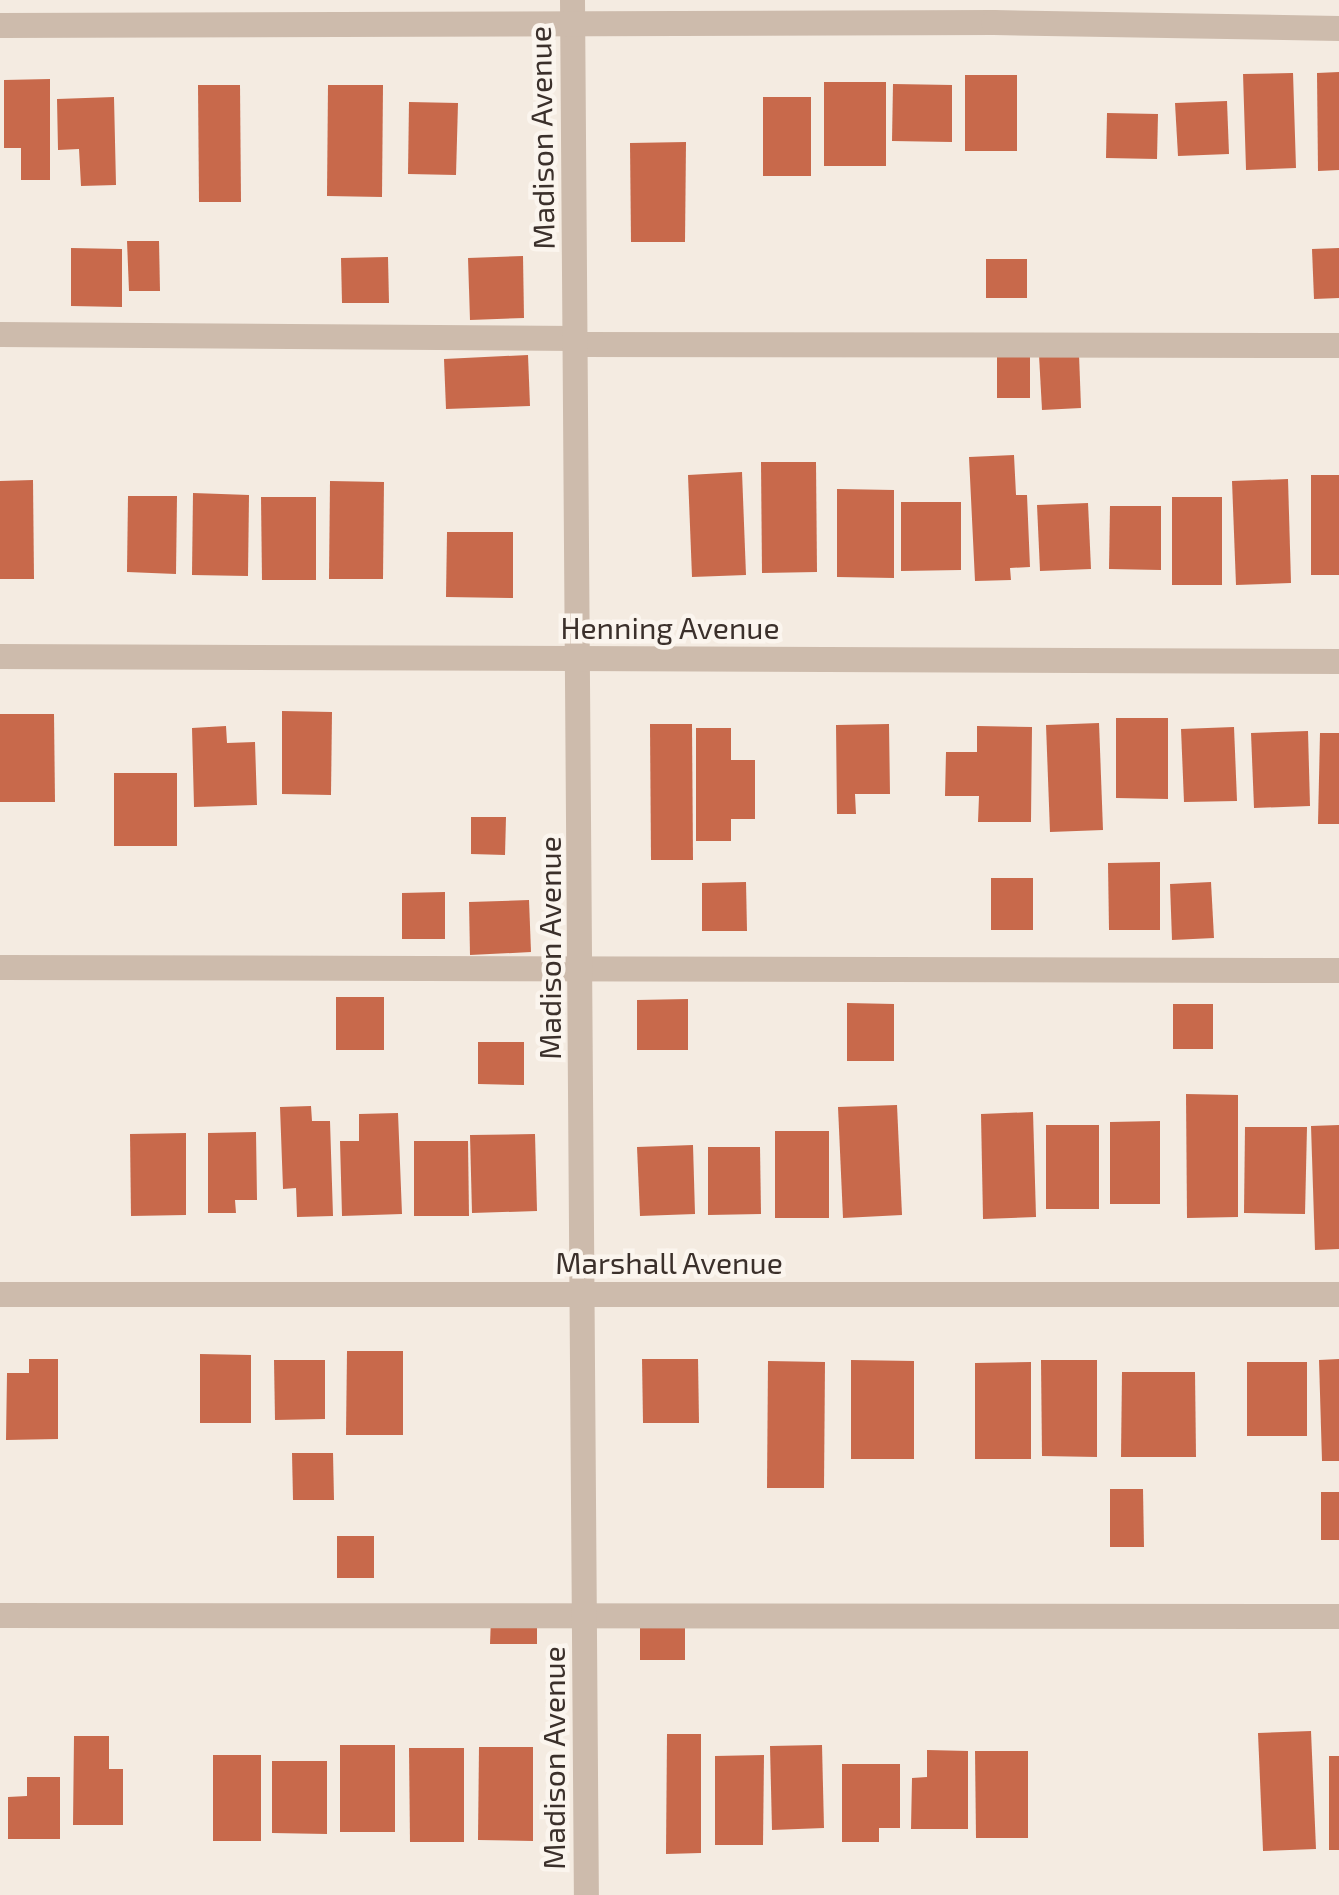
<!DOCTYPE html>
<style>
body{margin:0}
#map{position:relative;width:1339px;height:1895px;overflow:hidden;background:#f4ebe1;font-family:"Exo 2",sans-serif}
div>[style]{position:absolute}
.building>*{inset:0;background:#c8694b}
.service>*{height:25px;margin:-12.5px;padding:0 12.5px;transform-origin:12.5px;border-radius:12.5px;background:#cdbbac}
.minor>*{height:25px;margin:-12.5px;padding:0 12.5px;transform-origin:12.5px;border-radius:12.5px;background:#cdbbac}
span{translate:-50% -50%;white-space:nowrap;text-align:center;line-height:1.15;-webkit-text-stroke:9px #fbf5ee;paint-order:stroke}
.street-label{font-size:30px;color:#3b302b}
</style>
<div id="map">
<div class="building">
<i style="clip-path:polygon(1339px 72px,1339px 170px,1318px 171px,1317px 73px)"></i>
<i style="clip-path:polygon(1293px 73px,1296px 168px,1246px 170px,1243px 74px)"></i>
<i style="clip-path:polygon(965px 75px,1017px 75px,1017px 151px,965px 151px)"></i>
<i style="clip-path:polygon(50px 79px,50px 180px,21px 180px,21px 148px,4px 148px,4px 80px)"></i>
<i style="clip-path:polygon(824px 82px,886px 82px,886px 166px,824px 166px)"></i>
<i style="clip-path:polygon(893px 84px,952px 85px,952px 142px,892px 141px)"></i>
<i style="clip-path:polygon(198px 85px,240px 85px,241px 202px,199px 202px)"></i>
<i style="clip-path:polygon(328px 85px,383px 85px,382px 197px,327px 196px)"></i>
<i style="clip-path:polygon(114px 97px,116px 185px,81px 186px,79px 149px,58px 150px,57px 99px)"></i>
<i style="clip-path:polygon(763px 97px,811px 97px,811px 176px,763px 176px)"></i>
<i style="clip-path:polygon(1227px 101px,1229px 154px,1178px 156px,1175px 103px)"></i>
<i style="clip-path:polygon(409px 102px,458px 103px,456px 175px,408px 174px)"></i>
<i style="clip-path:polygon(1107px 113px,1158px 114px,1157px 159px,1106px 158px)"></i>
<i style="clip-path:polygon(686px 142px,685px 242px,631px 242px,630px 143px)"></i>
<i style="clip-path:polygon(127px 241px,159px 241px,160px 291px,129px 291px)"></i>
<i style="clip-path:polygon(71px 248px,122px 249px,122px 307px,71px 306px)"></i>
<i style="clip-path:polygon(1339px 248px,1339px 298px,1314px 299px,1312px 249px)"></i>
<i style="clip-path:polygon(523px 256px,524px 318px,470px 320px,468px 258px)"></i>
<i style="clip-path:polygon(388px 257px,389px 303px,342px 303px,341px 258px)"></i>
<i style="clip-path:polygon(986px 259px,1027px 259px,1027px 298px,986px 298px)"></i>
<i style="clip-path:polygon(1079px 354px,1081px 408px,1042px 410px,1039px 355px)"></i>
<i style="clip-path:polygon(528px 355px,530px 406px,446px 409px,444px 359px)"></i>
<i style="clip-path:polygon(997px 356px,1030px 356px,1030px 398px,997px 398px)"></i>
<i style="clip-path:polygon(1014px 455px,1016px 495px,1027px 495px,1030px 567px,1010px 568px,1011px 580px,975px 581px,969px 457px)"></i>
<i style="clip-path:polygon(761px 462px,816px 462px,817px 572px,762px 573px)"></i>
<i style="clip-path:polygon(742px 472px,746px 575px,692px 577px,688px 475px)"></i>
<i style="clip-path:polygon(1311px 475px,1339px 475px,1339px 575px,1311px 575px)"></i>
<i style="clip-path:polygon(1288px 479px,1291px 583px,1236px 585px,1232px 481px)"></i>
<i style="clip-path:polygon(33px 480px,34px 579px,0 579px,0 481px)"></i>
<i style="clip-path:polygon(330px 481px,384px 482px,383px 579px,329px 579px)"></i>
<i style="clip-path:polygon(837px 489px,894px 490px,894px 578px,837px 577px)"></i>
<i style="clip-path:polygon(193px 493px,249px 495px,248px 576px,192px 575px)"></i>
<i style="clip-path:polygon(128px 496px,177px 496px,176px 574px,127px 572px)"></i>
<i style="clip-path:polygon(261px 497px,316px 497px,316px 580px,262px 580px)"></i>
<i style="clip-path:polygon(1172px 497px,1222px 497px,1222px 585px,1172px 585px)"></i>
<i style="clip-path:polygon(901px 502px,961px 502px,961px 570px,901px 571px)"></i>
<i style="clip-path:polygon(1088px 503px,1091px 569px,1040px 571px,1037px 505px)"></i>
<i style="clip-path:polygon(1110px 506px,1161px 506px,1161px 570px,1109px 569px)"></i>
<i style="clip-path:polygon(447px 532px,513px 532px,513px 598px,446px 597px)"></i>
<i style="clip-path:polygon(282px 711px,332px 712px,331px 795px,282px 794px)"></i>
<i style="clip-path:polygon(0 714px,54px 714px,55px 802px,0 802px)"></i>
<i style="clip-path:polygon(1116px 718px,1168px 718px,1168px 799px,1116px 798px)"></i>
<i style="clip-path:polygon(1099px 723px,1103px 830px,1050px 832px,1046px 725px)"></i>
<i style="clip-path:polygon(650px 724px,692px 724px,693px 860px,651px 860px)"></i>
<i style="clip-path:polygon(889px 724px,890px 794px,855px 794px,856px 814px,837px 814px,836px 725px)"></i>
<i style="clip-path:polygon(226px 726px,227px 743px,255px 742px,257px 805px,194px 807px,192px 728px)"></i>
<i style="clip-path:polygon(977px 726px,1032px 727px,1031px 822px,978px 822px,979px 796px,945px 796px,946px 752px,977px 752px)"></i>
<i style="clip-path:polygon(1234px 727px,1237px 801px,1184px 802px,1181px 729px)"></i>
<i style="clip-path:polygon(696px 728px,731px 728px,731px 760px,755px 760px,755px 819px,731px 819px,731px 841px,696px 841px)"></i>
<i style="clip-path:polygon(1308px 731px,1310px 806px,1254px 808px,1251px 733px)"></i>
<i style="clip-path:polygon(1320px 733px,1339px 733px,1339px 824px,1318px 824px)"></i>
<i style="clip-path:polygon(114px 773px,177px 773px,177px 846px,114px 846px)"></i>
<i style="clip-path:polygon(471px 817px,506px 817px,505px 855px,471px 854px)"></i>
<i style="clip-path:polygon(1160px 862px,1160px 930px,1109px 930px,1108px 863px)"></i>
<i style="clip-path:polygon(991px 878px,1033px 878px,1033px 930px,991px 930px)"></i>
<i style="clip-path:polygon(746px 882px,747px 931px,702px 931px,702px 883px)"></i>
<i style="clip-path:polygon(1211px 882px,1214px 938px,1172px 940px,1170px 884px)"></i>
<i style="clip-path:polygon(445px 892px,445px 939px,402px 939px,402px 893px)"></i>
<i style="clip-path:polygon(529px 900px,531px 952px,470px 955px,469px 902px)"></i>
<i style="clip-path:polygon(336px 997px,384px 997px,384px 1050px,336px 1050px)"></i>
<i style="clip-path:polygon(688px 999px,688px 1050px,637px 1050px,637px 1000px)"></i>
<i style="clip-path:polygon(847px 1003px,894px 1004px,894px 1061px,847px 1061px)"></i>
<i style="clip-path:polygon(1173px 1004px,1213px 1004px,1213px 1049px,1173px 1049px)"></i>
<i style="clip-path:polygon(478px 1042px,524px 1042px,524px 1085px,478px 1084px)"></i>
<i style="clip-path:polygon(1186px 1094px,1238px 1095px,1238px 1217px,1187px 1218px)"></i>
<i style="clip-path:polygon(897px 1105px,902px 1215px,843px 1218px,838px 1107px)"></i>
<i style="clip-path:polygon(311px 1106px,312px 1121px,330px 1121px,333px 1216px,297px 1217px,296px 1188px,283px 1189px,280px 1107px)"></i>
<i style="clip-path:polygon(1033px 1112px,1036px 1217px,983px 1219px,981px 1114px)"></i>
<i style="clip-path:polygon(398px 1113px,402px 1214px,342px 1216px,340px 1141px,359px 1141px,359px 1114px)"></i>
<i style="clip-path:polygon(1160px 1121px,1160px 1204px,1110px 1204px,1110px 1122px)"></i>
<i style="clip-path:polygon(1046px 1125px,1099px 1125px,1099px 1209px,1046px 1209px)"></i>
<i style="clip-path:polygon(1339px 1125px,1339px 1249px,1315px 1250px,1311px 1126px)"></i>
<i style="clip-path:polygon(1245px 1127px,1307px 1127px,1305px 1214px,1244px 1213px)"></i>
<i style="clip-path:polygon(775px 1131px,829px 1131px,829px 1218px,775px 1218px)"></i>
<i style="clip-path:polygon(256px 1132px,257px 1200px,235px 1200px,236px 1213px,208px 1213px,208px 1133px)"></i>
<i style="clip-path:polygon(186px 1133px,186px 1215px,131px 1216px,130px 1134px)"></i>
<i style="clip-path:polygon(535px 1134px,537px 1211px,472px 1213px,470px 1135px)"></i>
<i style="clip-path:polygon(414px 1141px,468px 1141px,469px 1216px,414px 1216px)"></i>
<i style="clip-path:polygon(693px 1145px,695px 1214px,640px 1216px,637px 1147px)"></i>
<i style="clip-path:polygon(708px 1147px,760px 1147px,761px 1214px,708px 1215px)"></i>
<i style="clip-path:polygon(347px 1351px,403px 1351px,403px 1435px,346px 1435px)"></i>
<i style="clip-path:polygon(200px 1354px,251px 1355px,251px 1423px,200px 1423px)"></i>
<i style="clip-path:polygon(29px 1359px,58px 1359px,58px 1439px,6px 1440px,7px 1373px,29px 1373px)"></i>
<i style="clip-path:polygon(642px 1359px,698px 1359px,699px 1423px,643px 1423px)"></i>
<i style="clip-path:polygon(1339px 1359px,1339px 1461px,1322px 1461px,1319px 1360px)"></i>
<i style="clip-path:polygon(274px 1360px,325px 1360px,325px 1419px,275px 1420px)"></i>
<i style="clip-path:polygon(851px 1360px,914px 1361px,914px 1459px,851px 1459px)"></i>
<i style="clip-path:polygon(1041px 1360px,1097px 1360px,1097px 1457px,1042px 1456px)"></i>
<i style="clip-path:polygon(768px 1361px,825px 1362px,824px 1488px,767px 1488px)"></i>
<i style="clip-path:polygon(1031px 1362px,1031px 1459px,975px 1459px,975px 1363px)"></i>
<i style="clip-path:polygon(1247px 1362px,1307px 1362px,1307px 1436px,1247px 1436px)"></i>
<i style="clip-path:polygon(1122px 1372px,1195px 1372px,1196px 1457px,1121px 1457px)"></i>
<i style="clip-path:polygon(292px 1453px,333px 1453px,334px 1500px,293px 1500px)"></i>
<i style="clip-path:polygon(1110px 1489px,1143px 1489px,1144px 1547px,1110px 1547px)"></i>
<i style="clip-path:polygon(1321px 1492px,1339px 1492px,1339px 1540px,1321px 1540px)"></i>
<i style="clip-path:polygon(337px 1536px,374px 1536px,374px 1578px,337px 1578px)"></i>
<i style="clip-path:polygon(491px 1618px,537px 1618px,537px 1644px,490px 1644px)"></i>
<i style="clip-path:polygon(640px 1628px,685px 1628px,685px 1660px,640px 1660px)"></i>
<i style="clip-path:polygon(1311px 1731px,1316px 1849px,1263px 1851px,1258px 1733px)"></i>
<i style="clip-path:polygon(667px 1734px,701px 1734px,701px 1853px,666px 1854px)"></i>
<i style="clip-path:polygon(74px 1736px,109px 1736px,109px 1769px,123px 1769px,123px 1825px,73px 1825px)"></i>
<i style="clip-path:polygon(340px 1745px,395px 1745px,395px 1832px,340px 1832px)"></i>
<i style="clip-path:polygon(822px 1745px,824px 1828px,772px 1830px,770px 1746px)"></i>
<i style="clip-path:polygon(479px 1747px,533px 1747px,533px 1841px,478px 1840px)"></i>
<i style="clip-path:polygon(409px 1748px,464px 1748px,464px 1842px,410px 1842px)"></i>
<i style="clip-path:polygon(927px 1750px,968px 1751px,968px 1829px,911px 1829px,912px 1778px,927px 1777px)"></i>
<i style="clip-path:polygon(975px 1751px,1028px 1751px,1028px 1838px,976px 1838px)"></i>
<i style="clip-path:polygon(213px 1755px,261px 1755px,261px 1841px,213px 1841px)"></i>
<i style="clip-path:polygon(764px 1755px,763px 1845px,715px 1845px,715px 1756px)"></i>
<i style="clip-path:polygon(1329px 1756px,1339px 1756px,1339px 1850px,1329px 1850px)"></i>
<i style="clip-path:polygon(272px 1761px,327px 1761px,327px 1834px,272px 1833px)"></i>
<i style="clip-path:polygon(842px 1764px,900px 1764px,900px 1828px,879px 1828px,879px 1842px,842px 1842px)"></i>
<i style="clip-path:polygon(27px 1777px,60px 1777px,60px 1839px,8px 1839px,8px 1797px,27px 1796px)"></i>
</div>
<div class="service">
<i style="left:0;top:334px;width:576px;rotate:0.4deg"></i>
<i style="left:576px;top:344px;width:763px;rotate:0.08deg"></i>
<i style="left:0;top:967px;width:1339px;rotate:0.13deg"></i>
<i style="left:0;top:1615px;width:1339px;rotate:0.04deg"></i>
</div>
<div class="minor">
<i style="left:572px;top:0;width:1895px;rotate:89.58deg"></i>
<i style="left:0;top:25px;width:993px;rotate:-0.17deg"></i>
<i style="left:993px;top:22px;width:346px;rotate:1deg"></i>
<i style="left:0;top:656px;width:1339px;rotate:0.21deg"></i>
<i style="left:0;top:1294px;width:1339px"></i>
</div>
<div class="street-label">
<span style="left:541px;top:138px;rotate:-91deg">Madison Avenue</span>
<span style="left:670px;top:627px">Henning Avenue</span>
<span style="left:549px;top:948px;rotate:-90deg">Madison Avenue</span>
<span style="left:669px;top:1262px">Marshall Avenue</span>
<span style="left:553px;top:1758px;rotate:-90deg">Madison Avenue</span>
</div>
</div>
